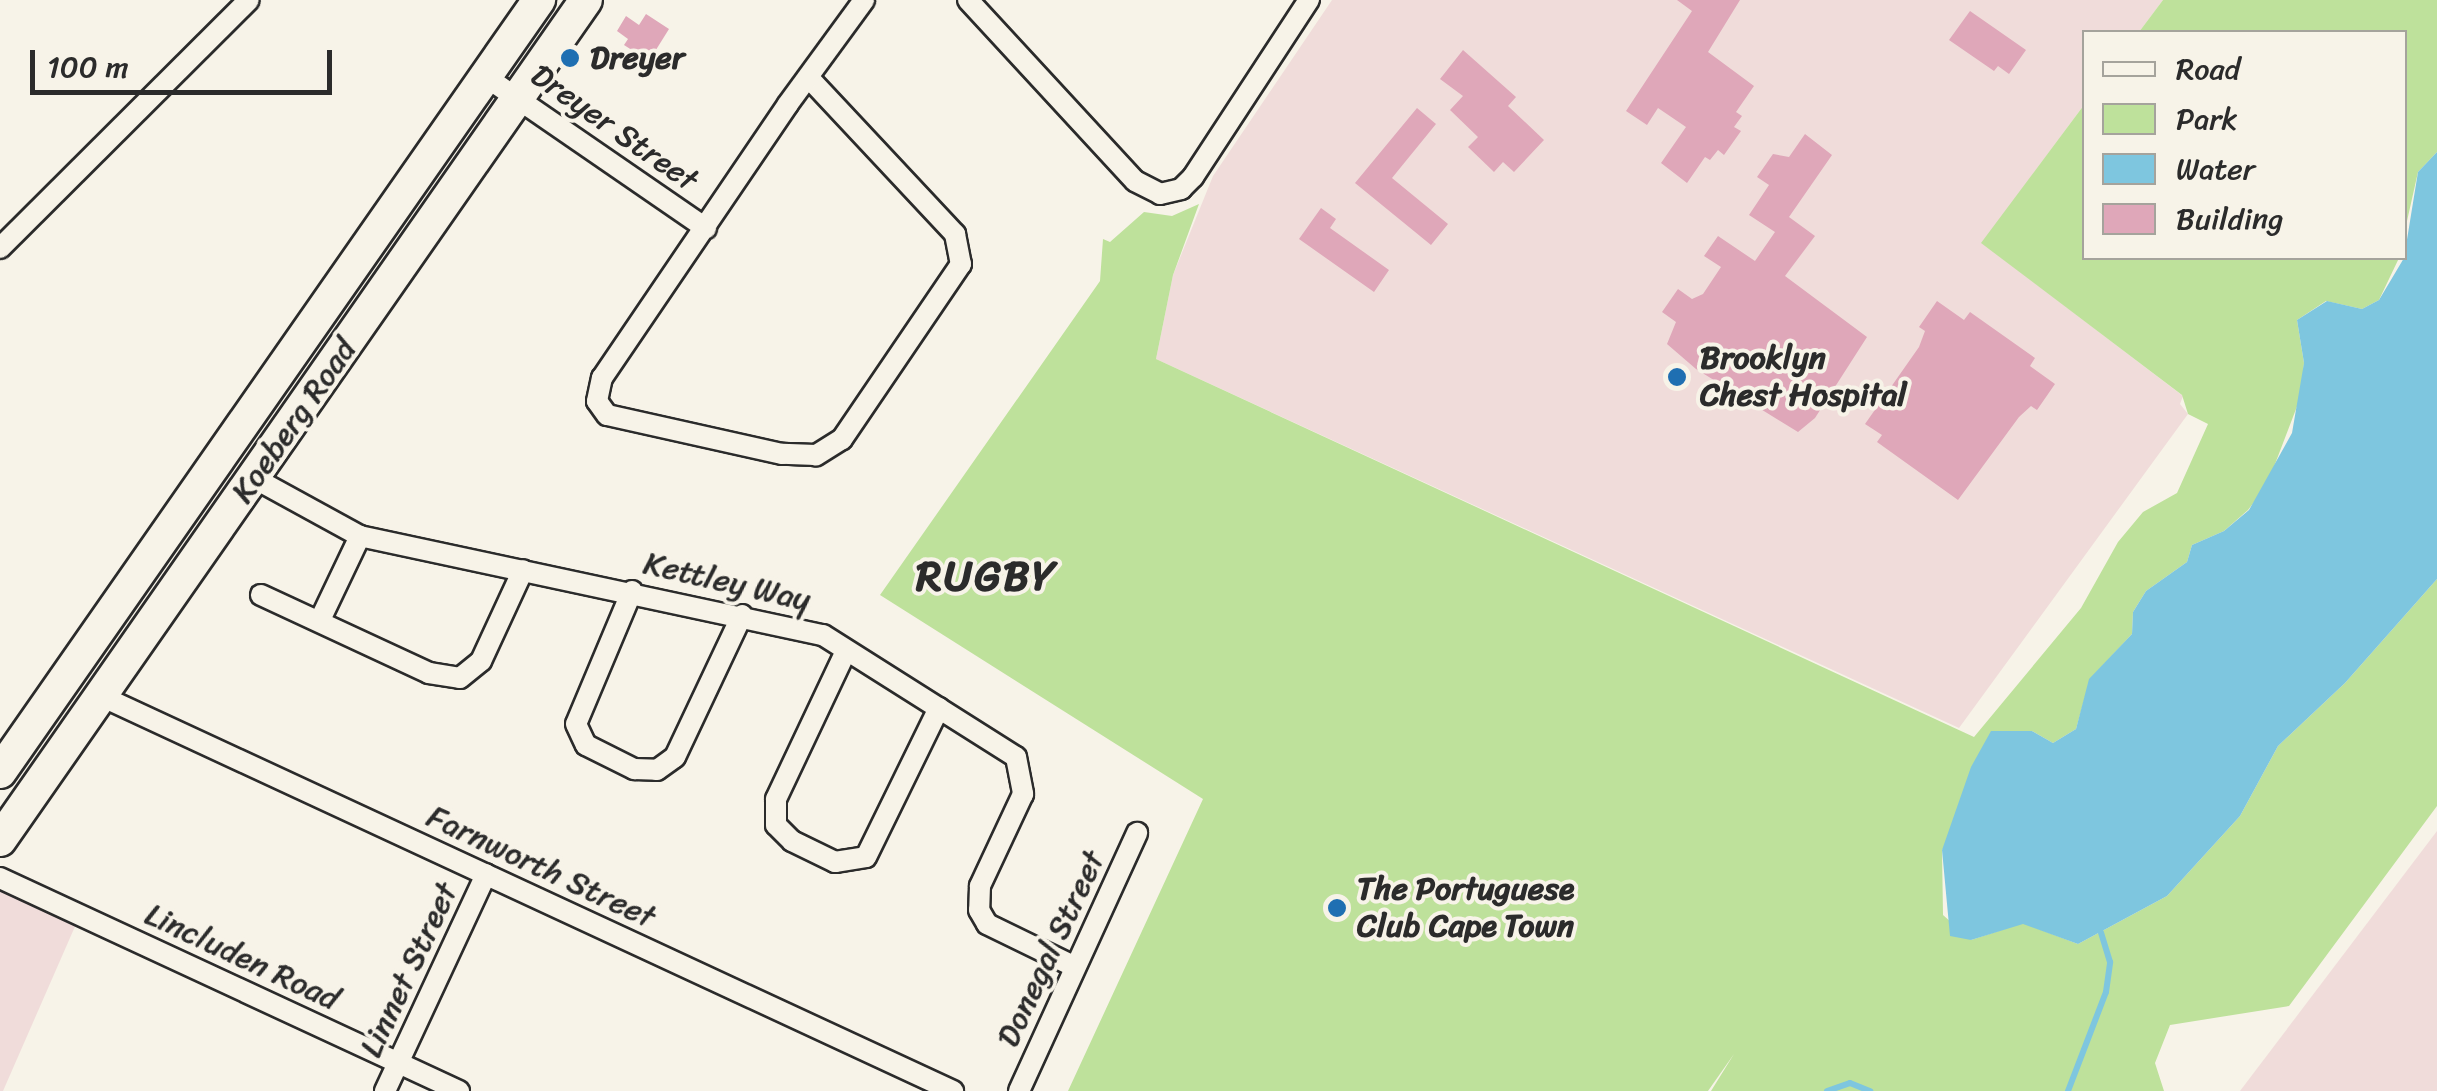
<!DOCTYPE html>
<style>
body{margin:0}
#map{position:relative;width:2437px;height:1091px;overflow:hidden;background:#f7f3e8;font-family:Sriracha,sans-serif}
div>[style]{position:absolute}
.built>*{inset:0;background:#f0dcda}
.green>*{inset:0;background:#bee19b}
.water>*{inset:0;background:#7ec6df}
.stream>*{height:6px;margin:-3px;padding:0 3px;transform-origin:3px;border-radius:3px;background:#7ec6df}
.building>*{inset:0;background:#dfa7b9}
.roads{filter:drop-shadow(2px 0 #2b2b2b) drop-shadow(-2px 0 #2b2b2b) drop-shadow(0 2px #2b2b2b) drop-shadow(0 -2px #2b2b2b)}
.street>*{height:20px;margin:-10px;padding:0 10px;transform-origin:10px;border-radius:10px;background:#f7f3e8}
.primary>*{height:32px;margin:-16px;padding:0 16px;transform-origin:16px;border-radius:16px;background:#f7f3e8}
.dots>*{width:28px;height:28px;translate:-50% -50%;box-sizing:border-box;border:5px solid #f7f3e8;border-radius:50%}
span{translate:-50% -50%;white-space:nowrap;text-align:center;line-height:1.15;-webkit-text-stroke:8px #f7f3e8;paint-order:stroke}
.poi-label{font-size:32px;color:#2b2b2b;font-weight:700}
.left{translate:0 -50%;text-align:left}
.street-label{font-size:32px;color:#2b2b2b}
.district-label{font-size:42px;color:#2b2b2b;font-weight:700;letter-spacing:2.5px}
.legend{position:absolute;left:2082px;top:30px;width:325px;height:230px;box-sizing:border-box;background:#f7f3e8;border:2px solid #a5a39c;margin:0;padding:12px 18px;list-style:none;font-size:30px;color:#2b2b2b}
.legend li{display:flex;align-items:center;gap:20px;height:50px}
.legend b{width:50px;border:2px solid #a5a39c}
.scale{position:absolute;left:30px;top:50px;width:302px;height:45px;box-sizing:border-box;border:5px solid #2b2b2b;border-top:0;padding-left:12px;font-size:30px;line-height:35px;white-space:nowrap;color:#2b2b2b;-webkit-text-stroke:8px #f7f3e8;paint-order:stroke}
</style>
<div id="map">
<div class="built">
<i style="clip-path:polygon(1332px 0,2163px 0,2139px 32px,2084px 32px,2084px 105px,1982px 243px,2183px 396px,2180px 404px,2188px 414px,1959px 728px,1156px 359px,1173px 275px,1213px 176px)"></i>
<i style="clip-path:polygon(2437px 831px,2437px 1091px,2240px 1091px)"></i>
<i style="clip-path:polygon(0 878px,80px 915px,3px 1091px,0 1091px)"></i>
</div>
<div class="green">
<i style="clip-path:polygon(2163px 0,2437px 0,2437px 152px,2418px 172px,2405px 230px,2404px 32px,2139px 32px)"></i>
<i style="clip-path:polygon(2084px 105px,2084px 258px,2399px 258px,2379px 300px,2362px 309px,2326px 301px,2297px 320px,2304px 363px,2301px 396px,2267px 485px,2248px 510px,2224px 531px,2192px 545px,2187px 562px,2146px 591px,2133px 612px,2132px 634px,2090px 679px,2076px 729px,2053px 743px,2032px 731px,1942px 850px,1943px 915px,1971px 940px,2023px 923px,2078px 944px,2167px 896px,2240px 816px,2278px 746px,2345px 683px,2437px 579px,2437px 806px,2289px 1006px,2170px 1025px,2155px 1063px,2164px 1091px,1711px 1091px,1734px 1054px,1708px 1091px,1068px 1091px,1203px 799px,880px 595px,1100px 281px,1103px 239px,1110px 242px,1144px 212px,1172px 216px,1199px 204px,1173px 275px,1156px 359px,1974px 737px,2081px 608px,2118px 542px,2143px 512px,2177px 493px,2208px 424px,2188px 414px,2182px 395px,1981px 243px)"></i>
</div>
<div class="water">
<i style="clip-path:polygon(2437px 152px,2437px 579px,2345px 683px,2278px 746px,2240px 816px,2167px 896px,2078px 944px,2023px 924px,1971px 940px,1950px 936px,1942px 850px,1971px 767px,1991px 731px,2032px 731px,2053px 743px,2076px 729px,2089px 679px,2132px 634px,2133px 612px,2146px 591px,2187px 562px,2192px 545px,2224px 531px,2249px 510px,2292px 433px,2304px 363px,2297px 320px,2327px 301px,2362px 309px,2379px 300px,2404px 258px,2418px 172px)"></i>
</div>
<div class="stream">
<i style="left:1827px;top:1091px;width:24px;rotate:-19deg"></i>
<i style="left:1850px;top:1083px;width:22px;rotate:22deg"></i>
<i style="left:2068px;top:1091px;width:106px;rotate:-69deg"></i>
<i style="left:2106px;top:992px;width:30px;rotate:-82deg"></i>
<i style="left:2110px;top:962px;width:31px;rotate:-107deg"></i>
</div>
<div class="building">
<i style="clip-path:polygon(1677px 0,1740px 0,1708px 52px,1754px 86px,1736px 112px,1742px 116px,1734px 127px,1741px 131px,1724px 155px,1718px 150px,1710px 160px,1705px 157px,1687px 183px,1661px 163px,1686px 127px,1658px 108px,1647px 125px,1626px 111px,1692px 11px)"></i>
<i style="clip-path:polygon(1970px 11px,2026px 50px,2009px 74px,1998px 66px,1994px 71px,1949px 40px)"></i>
<i style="clip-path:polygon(646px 14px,669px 29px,649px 61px,624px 45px,628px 39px,617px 31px,626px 16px,639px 25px)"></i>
<i style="clip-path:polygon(1463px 50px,1516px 97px,1508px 106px,1544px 140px,1514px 172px,1503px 162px,1494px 172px,1468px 147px,1478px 137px,1450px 110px,1463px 96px,1440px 79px)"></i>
<i style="clip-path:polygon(1417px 108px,1436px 124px,1392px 178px,1448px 224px,1431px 245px,1355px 183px)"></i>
<i style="clip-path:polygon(1805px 134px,1832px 155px,1789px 217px,1815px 236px,1785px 276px,1867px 337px,1815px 418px,1798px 432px,1696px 369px,1667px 344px,1676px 322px,1662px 312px,1678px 289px,1692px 299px,1703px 294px,1721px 267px,1704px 256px,1718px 236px,1755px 261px,1775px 232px,1749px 215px,1769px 185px,1757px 177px,1773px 154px,1789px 157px)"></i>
<i style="clip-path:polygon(1321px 208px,1336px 219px,1330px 228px,1389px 270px,1374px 292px,1299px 239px)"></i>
<i style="clip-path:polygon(1937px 301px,1964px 320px,1970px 312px,2035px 358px,2030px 366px,2055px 384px,2037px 410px,2031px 406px,2019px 417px,1958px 500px,1877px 442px,1882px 435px,1865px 424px,1919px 347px,1925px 331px,1919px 327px)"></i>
</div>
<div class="roads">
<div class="street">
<i style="left:968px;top:0;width:246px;rotate:47.3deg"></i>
<i style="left:1135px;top:181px;width:28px;rotate:27deg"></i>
<i style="left:1160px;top:194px;width:22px;rotate:-13deg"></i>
<i style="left:1181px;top:189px;width:17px;rotate:-45deg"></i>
<i style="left:1193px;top:177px;width:212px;rotate:-56.8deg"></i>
<i style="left:486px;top:77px;width:267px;rotate:34.5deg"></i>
<i style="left:809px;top:78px;width:214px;rotate:46.9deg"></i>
<i style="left:955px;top:234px;width:31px;rotate:79deg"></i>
<i style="left:961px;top:264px;width:212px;rotate:124.2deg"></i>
<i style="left:842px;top:439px;width:31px;rotate:148deg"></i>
<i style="left:816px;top:455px;width:34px;rotate:-178deg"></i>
<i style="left:782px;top:454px;width:179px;rotate:-167.4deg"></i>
<i style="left:607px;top:415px;width:17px;rotate:-126deg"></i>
<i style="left:597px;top:401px;width:24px;rotate:-78deg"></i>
<i style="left:602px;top:378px;width:331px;rotate:-55.8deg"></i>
<i style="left:788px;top:104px;width:129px;rotate:-53.8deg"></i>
<i style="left:0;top:248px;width:351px;rotate:-44.9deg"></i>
<i style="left:254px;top:478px;width:121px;rotate:28.7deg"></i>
<i style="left:360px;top:536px;width:473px;rotate:12.1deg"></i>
<i style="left:823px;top:635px;width:228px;rotate:32.3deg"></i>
<i style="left:1016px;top:757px;width:38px;rotate:79deg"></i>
<i style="left:1023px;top:794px;width:102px;rotate:115.1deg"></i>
<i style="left:980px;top:886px;width:24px;rotate:92deg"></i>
<i style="left:979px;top:910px;width:16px;rotate:60deg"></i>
<i style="left:987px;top:924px;width:96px;rotate:26deg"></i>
<i style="left:632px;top:591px;width:144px;rotate:112.8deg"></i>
<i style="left:576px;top:724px;width:23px;rotate:65deg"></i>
<i style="left:586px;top:745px;width:54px;rotate:26.6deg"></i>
<i style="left:634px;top:769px;width:23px;rotate:2deg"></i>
<i style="left:657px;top:770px;width:22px;rotate:-36deg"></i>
<i style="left:675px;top:757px;width:157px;rotate:-64.7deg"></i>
<i style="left:261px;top:595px;width:185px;rotate:24.9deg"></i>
<i style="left:429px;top:673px;width:31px;rotate:9deg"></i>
<i style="left:460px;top:678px;width:27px;rotate:-39deg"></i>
<i style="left:481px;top:661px;width:100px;rotate:-65.2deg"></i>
<i style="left:320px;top:620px;width:93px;rotate:-64.5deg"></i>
<i style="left:846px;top:651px;width:164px;rotate:115.3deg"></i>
<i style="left:776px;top:799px;width:26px;rotate:90deg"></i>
<i style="left:776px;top:825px;width:23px;rotate:45deg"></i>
<i style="left:792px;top:841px;width:48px;rotate:26deg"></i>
<i style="left:835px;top:862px;width:31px;rotate:-9deg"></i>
<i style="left:866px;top:857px;width:166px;rotate:-63.9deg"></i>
<i style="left:103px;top:697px;width:937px;rotate:24.87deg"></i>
<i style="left:0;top:878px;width:506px;rotate:24.89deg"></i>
<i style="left:385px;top:1091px;width:239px;rotate:-65deg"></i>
<i style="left:1019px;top:1091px;width:284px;rotate:-65.4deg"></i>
</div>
<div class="primary">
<i style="left:0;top:772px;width:942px;rotate:-55.08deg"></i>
<i style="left:0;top:840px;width:1024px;rotate:-55.1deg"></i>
</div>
</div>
<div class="dots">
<i style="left:570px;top:58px;background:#1f6fb2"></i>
<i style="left:1677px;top:377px;background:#1f6fb2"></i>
<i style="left:1337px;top:908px;background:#1f6fb2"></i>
</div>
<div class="poi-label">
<span class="left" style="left:590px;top:58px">Dreyer</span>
<span class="left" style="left:1700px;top:377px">Brooklyn<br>Chest Hospital</span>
<span class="left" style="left:1357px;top:908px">The Portuguese<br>Club Cape Town</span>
</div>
<div class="street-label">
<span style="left:614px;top:128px;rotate:35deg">Dreyer Street</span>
<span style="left:294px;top:421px;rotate:-55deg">Koeberg Road</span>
<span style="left:727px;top:582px;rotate:13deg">Kettley Way</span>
<span style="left:541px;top:867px;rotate:25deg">Farnworth Street</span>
<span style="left:1051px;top:949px;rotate:-65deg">Donegal Street</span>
<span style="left:242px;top:957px;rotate:25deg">Lincluden Road</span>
<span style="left:409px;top:970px;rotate:-65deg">Linnet Street</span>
</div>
<div class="district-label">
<span style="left:987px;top:576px">RUGBY</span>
</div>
<ul class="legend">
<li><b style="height:12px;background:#f7f3e8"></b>Road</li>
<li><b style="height:28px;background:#bee19b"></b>Park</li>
<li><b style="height:28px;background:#7ec6df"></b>Water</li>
<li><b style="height:28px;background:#dfa7b9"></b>Building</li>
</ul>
<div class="scale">100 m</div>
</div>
